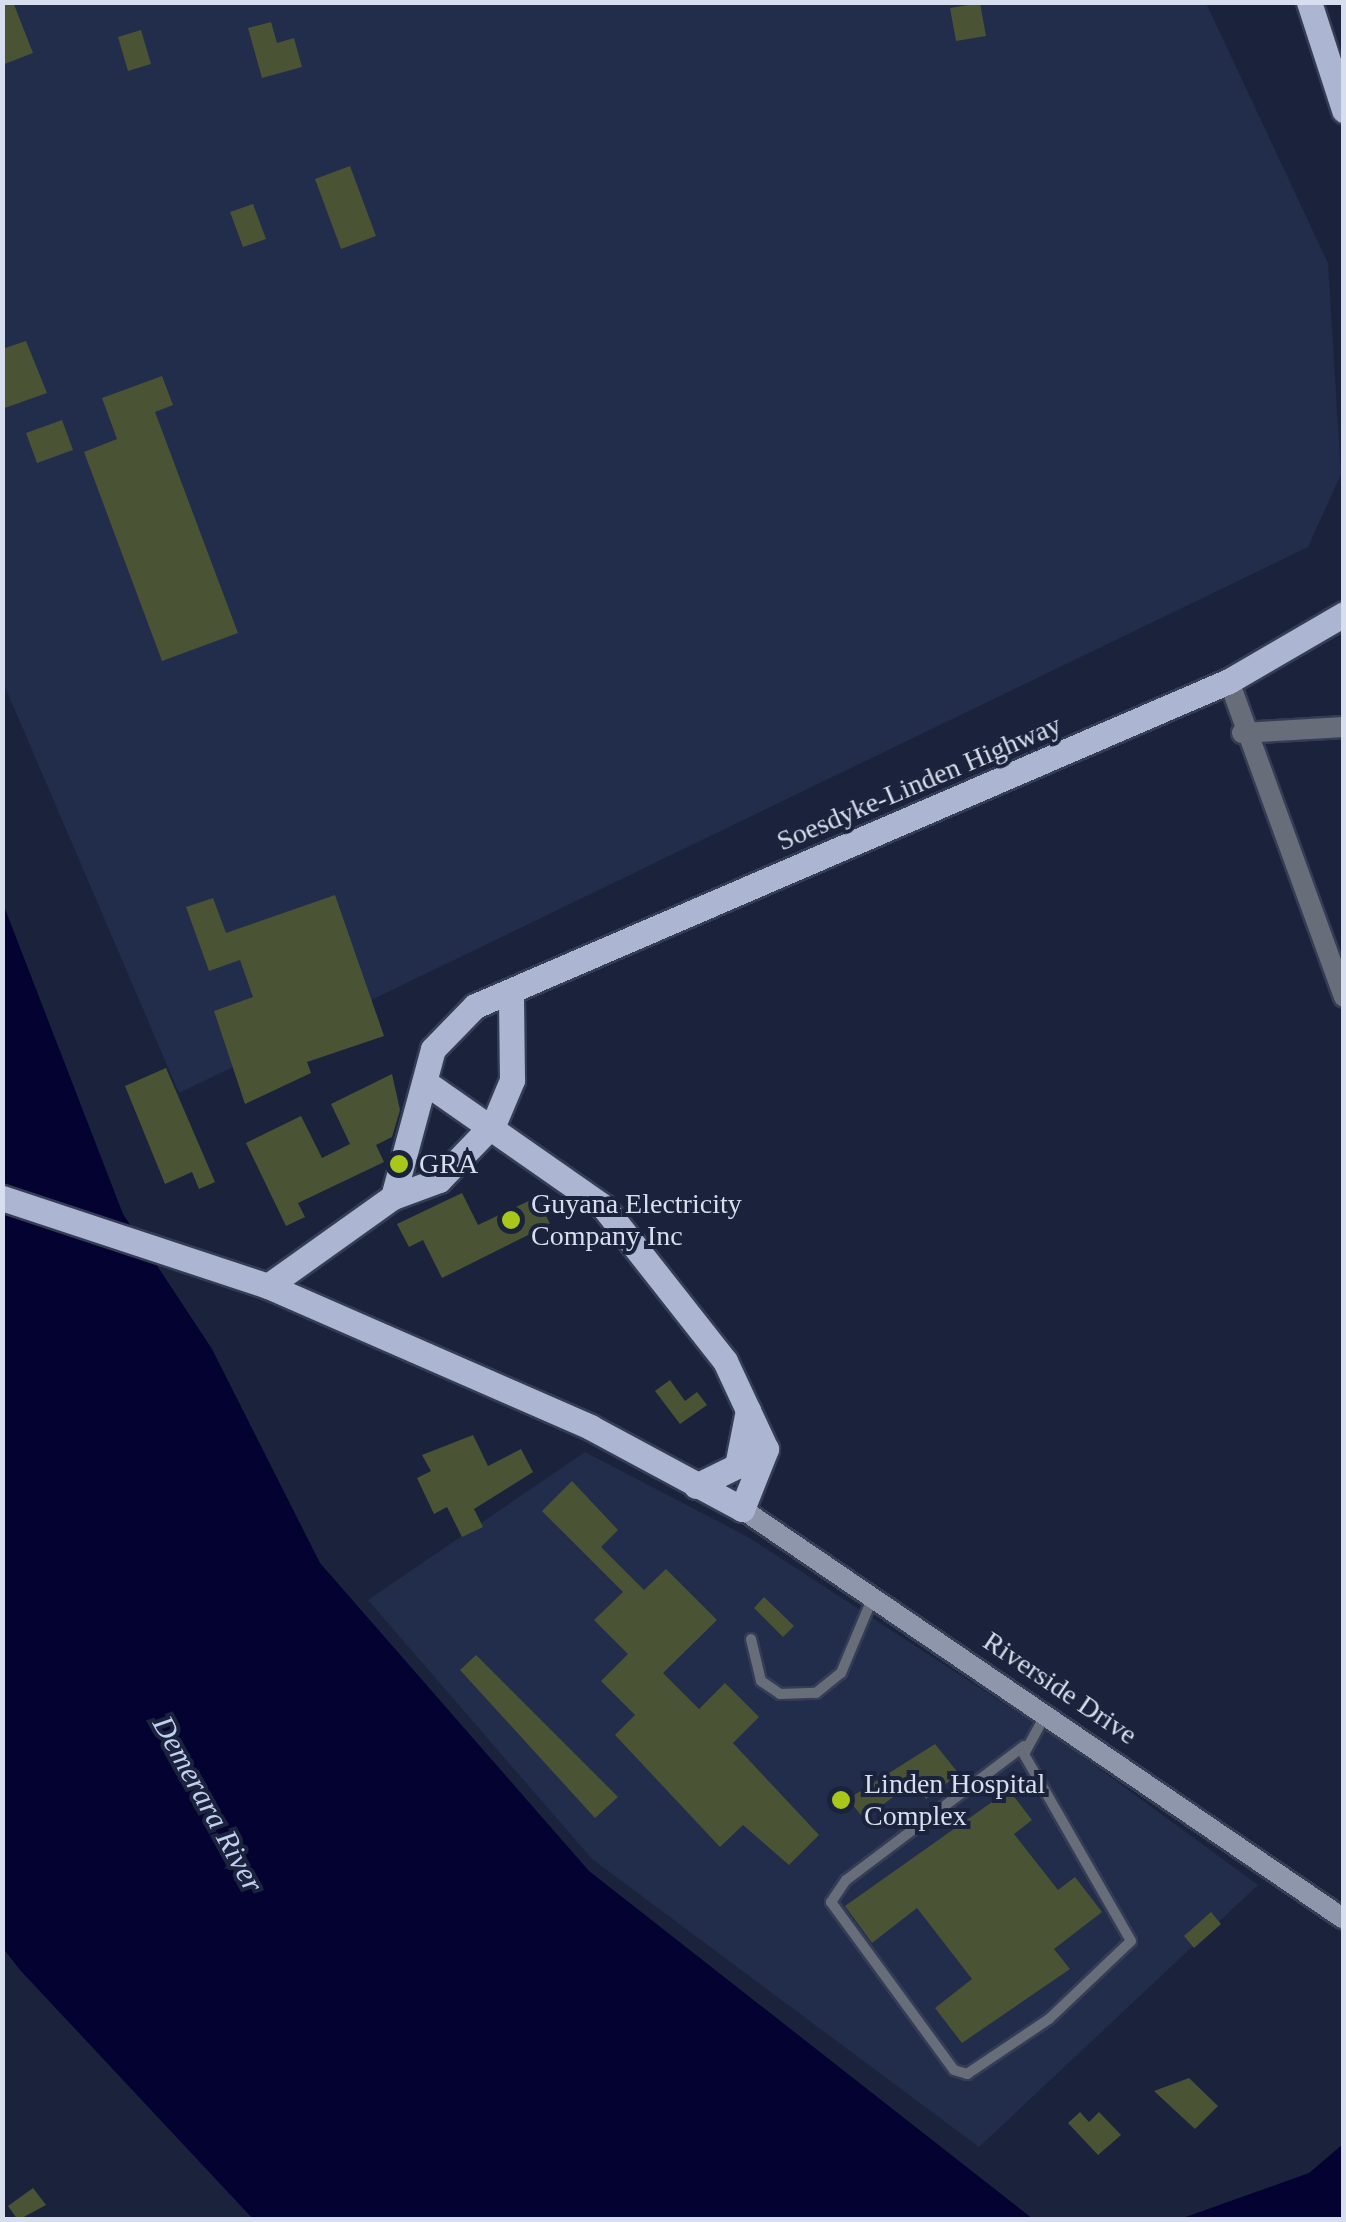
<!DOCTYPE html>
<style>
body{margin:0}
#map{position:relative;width:1346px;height:2222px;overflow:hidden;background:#1b233c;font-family:Georgia,serif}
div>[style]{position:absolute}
.built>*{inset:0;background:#222c4b}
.water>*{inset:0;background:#030231}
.building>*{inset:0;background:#4b5335}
.roads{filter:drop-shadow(2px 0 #353d55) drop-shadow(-2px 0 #353d55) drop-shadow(0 2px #353d55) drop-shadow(0 -2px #353d55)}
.lane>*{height:10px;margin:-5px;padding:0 5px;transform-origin:5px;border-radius:5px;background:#686d7a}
.street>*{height:20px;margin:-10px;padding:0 10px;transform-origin:10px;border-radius:10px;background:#686d7a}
.secondary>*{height:20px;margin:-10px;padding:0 10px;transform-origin:10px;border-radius:10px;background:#8e96ab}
.primary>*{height:25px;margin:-12.5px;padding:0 12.5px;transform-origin:12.5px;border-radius:12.5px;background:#acb6d2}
.dots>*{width:28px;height:28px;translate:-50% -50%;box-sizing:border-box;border:5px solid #1b233c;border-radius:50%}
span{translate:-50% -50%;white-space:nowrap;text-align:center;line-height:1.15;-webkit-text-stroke:8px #1b233c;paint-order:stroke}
.street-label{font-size:28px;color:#d7deee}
.poi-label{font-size:28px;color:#d7deee}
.left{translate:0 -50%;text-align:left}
.water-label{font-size:30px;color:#c2cff1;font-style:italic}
.frame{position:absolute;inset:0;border:5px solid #d7deee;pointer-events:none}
</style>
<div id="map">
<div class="built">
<i style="clip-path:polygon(2px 3px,1206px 3px,1328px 263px,1341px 474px,1308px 547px,179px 1093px,3px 682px)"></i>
<i style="clip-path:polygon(585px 1452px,748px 1537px,1060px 1740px,1258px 1885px,979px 2147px,592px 1859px,368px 1600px)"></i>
</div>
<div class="water">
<i style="clip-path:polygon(2px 901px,123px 1214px,212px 1349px,320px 1563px,589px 1871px,1033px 2219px,253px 2219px,20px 1970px,2px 1947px)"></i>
<i style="clip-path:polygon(1343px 2144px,1343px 2219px,1180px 2219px,1309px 2173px)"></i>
</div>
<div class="building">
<i style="clip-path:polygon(2px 2px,13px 2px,33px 53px,2px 65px)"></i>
<i style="clip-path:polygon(980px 3px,986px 36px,956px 41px,950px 8px)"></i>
<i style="clip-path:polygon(271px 22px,277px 43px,294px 38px,302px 67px,262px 78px,248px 28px)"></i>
<i style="clip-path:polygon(141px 30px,151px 64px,128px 71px,118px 37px)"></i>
<i style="clip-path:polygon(350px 166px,376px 236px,341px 249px,315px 179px)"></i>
<i style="clip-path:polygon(253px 204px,266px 239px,243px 247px,230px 212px)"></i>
<i style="clip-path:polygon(26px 341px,47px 393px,2px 409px,2px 349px)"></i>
<i style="clip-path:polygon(162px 376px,173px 405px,155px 412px,238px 633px,162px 661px,84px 452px,117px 439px,102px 398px)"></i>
<i style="clip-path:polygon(62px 420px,73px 450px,37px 463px,26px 433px)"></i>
<i style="clip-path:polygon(335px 895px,384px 1036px,307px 1062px,311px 1073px,245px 1104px,214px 1011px,253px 997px,240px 960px,209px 971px,186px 907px,213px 898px,226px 933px)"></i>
<i style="clip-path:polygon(166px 1068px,215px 1182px,199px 1189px,192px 1172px,165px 1184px,125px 1086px)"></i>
<i style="clip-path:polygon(392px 1074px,400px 1110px,392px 1137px,376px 1145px,384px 1162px,298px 1203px,305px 1217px,286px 1226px,246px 1143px,301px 1116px,322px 1158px,350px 1144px,331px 1104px)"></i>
<i style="clip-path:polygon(462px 1193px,478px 1225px,537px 1197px,550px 1224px,442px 1278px,423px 1240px,409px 1247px,397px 1224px)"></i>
<i style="clip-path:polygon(670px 1380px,685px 1401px,697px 1392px,707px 1405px,680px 1424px,655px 1391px)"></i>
<i style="clip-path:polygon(473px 1435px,488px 1466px,521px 1449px,533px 1472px,474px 1509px,483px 1527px,462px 1537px,447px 1507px,434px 1514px,417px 1478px,431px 1471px,422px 1455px)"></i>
<i style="clip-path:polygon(572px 1481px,618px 1530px,601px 1547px,644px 1590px,666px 1569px,717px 1620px,663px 1673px,699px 1709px,725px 1683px,759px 1717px,733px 1743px,819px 1835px,789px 1865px,743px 1825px,720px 1847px,615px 1735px,635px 1715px,601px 1681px,628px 1654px,594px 1620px,623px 1592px,542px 1511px)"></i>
<i style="clip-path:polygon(764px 1597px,794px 1626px,783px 1637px,754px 1608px)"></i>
<i style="clip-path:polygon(476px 1655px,618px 1797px,595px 1818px,460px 1670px)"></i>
<i style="clip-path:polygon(935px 1744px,959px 1774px,926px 1799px,913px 1782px,864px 1819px,848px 1799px)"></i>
<i style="clip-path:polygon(1009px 1790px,1032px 1820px,1014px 1834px,1058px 1890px,1075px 1877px,1102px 1912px,1054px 1949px,1070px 1969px,962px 2043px,935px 2008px,972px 1979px,917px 1908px,872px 1943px,845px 1906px)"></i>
<i style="clip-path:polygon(1211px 1912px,1221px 1924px,1194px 1948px,1184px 1936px)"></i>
<i style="clip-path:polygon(1189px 2078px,1218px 2106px,1195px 2129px,1154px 2091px)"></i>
<i style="clip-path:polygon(1080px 2112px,1089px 2122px,1099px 2112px,1121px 2135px,1098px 2155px,1068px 2123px)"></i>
<i style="clip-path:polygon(33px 2188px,46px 2205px,18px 2220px,8px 2206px)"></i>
</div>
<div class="roads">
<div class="lane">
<i style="left:751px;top:1639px;width:43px;rotate:76.6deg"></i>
<i style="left:761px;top:1681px;width:23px;rotate:34deg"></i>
<i style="left:780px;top:1694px;width:36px;rotate:-2deg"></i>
<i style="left:816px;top:1693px;width:32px;rotate:-39deg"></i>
<i style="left:841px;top:1673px;width:82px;rotate:-67.2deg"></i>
<i style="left:1024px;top:1746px;width:223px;rotate:143deg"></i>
<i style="left:846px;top:1880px;width:27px;rotate:124deg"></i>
<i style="left:831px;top:1902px;width:208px;rotate:53.8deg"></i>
<i style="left:954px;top:2070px;width:14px;rotate:17deg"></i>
<i style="left:967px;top:2074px;width:99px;rotate:-33.9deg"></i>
<i style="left:1049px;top:2019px;width:113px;rotate:-43.6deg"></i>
<i style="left:1131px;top:1941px;width:215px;rotate:-119.8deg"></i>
<i style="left:1024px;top:1754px;width:48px;rotate:-61.3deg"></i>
</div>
<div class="street">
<i style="left:1229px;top:681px;width:336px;rotate:70deg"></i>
<i style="left:1242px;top:733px;width:102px;rotate:-3.4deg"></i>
</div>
<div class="secondary">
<i style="left:742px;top:1509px;width:728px;rotate:34.26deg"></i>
</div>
<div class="primary">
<i style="left:1309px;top:2px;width:114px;rotate:72deg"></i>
<i style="left:393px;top:1197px;width:49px;rotate:-20.3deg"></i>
<i style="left:439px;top:1180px;width:79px;rotate:-46deg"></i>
<i style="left:494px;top:1123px;width:47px;rotate:-67.3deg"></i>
<i style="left:512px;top:1080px;width:87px;rotate:-90.7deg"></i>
<i style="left:2px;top:1198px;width:280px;rotate:18.3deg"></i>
<i style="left:268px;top:1286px;width:352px;rotate:23.6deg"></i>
<i style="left:590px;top:1427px;width:173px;rotate:28.3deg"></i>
<i style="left:742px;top:1509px;width:65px;rotate:-68.2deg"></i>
<i style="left:766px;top:1449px;width:97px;rotate:-115deg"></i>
<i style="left:725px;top:1361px;width:196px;rotate:-128.2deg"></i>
<i style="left:604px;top:1207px;width:213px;rotate:-145.1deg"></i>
<i style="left:268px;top:1286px;width:153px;rotate:-35.5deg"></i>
<i style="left:393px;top:1197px;width:153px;rotate:-74.9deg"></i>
<i style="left:433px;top:1049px;width:60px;rotate:-45.7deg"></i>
<i style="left:475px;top:1006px;width:821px;rotate:-23.32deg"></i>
<i style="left:1229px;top:681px;width:133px;rotate:-30.2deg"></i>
<i style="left:696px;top:1486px;width:46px;rotate:-26deg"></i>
<i style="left:737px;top:1466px;width:57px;rotate:-78.9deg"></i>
</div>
</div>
<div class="dots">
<i style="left:399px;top:1164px;background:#a9c71a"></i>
<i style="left:511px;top:1220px;background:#a9c71a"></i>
<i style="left:841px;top:1800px;background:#a9c71a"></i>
</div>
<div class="street-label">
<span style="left:919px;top:783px;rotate:-23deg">Soesdyke-Linden Highway</span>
<span style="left:1060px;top:1688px;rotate:34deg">Riverside Drive</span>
</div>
<div class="poi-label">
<span class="left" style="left:419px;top:1164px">GRA</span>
<span class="left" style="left:531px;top:1220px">Guyana Electricity<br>Company Inc</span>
<span class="left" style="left:864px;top:1800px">Linden Hospital<br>Complex</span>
</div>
<div class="water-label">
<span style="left:208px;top:1804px;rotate:61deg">Demerara River</span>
</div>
<div class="frame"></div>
</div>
